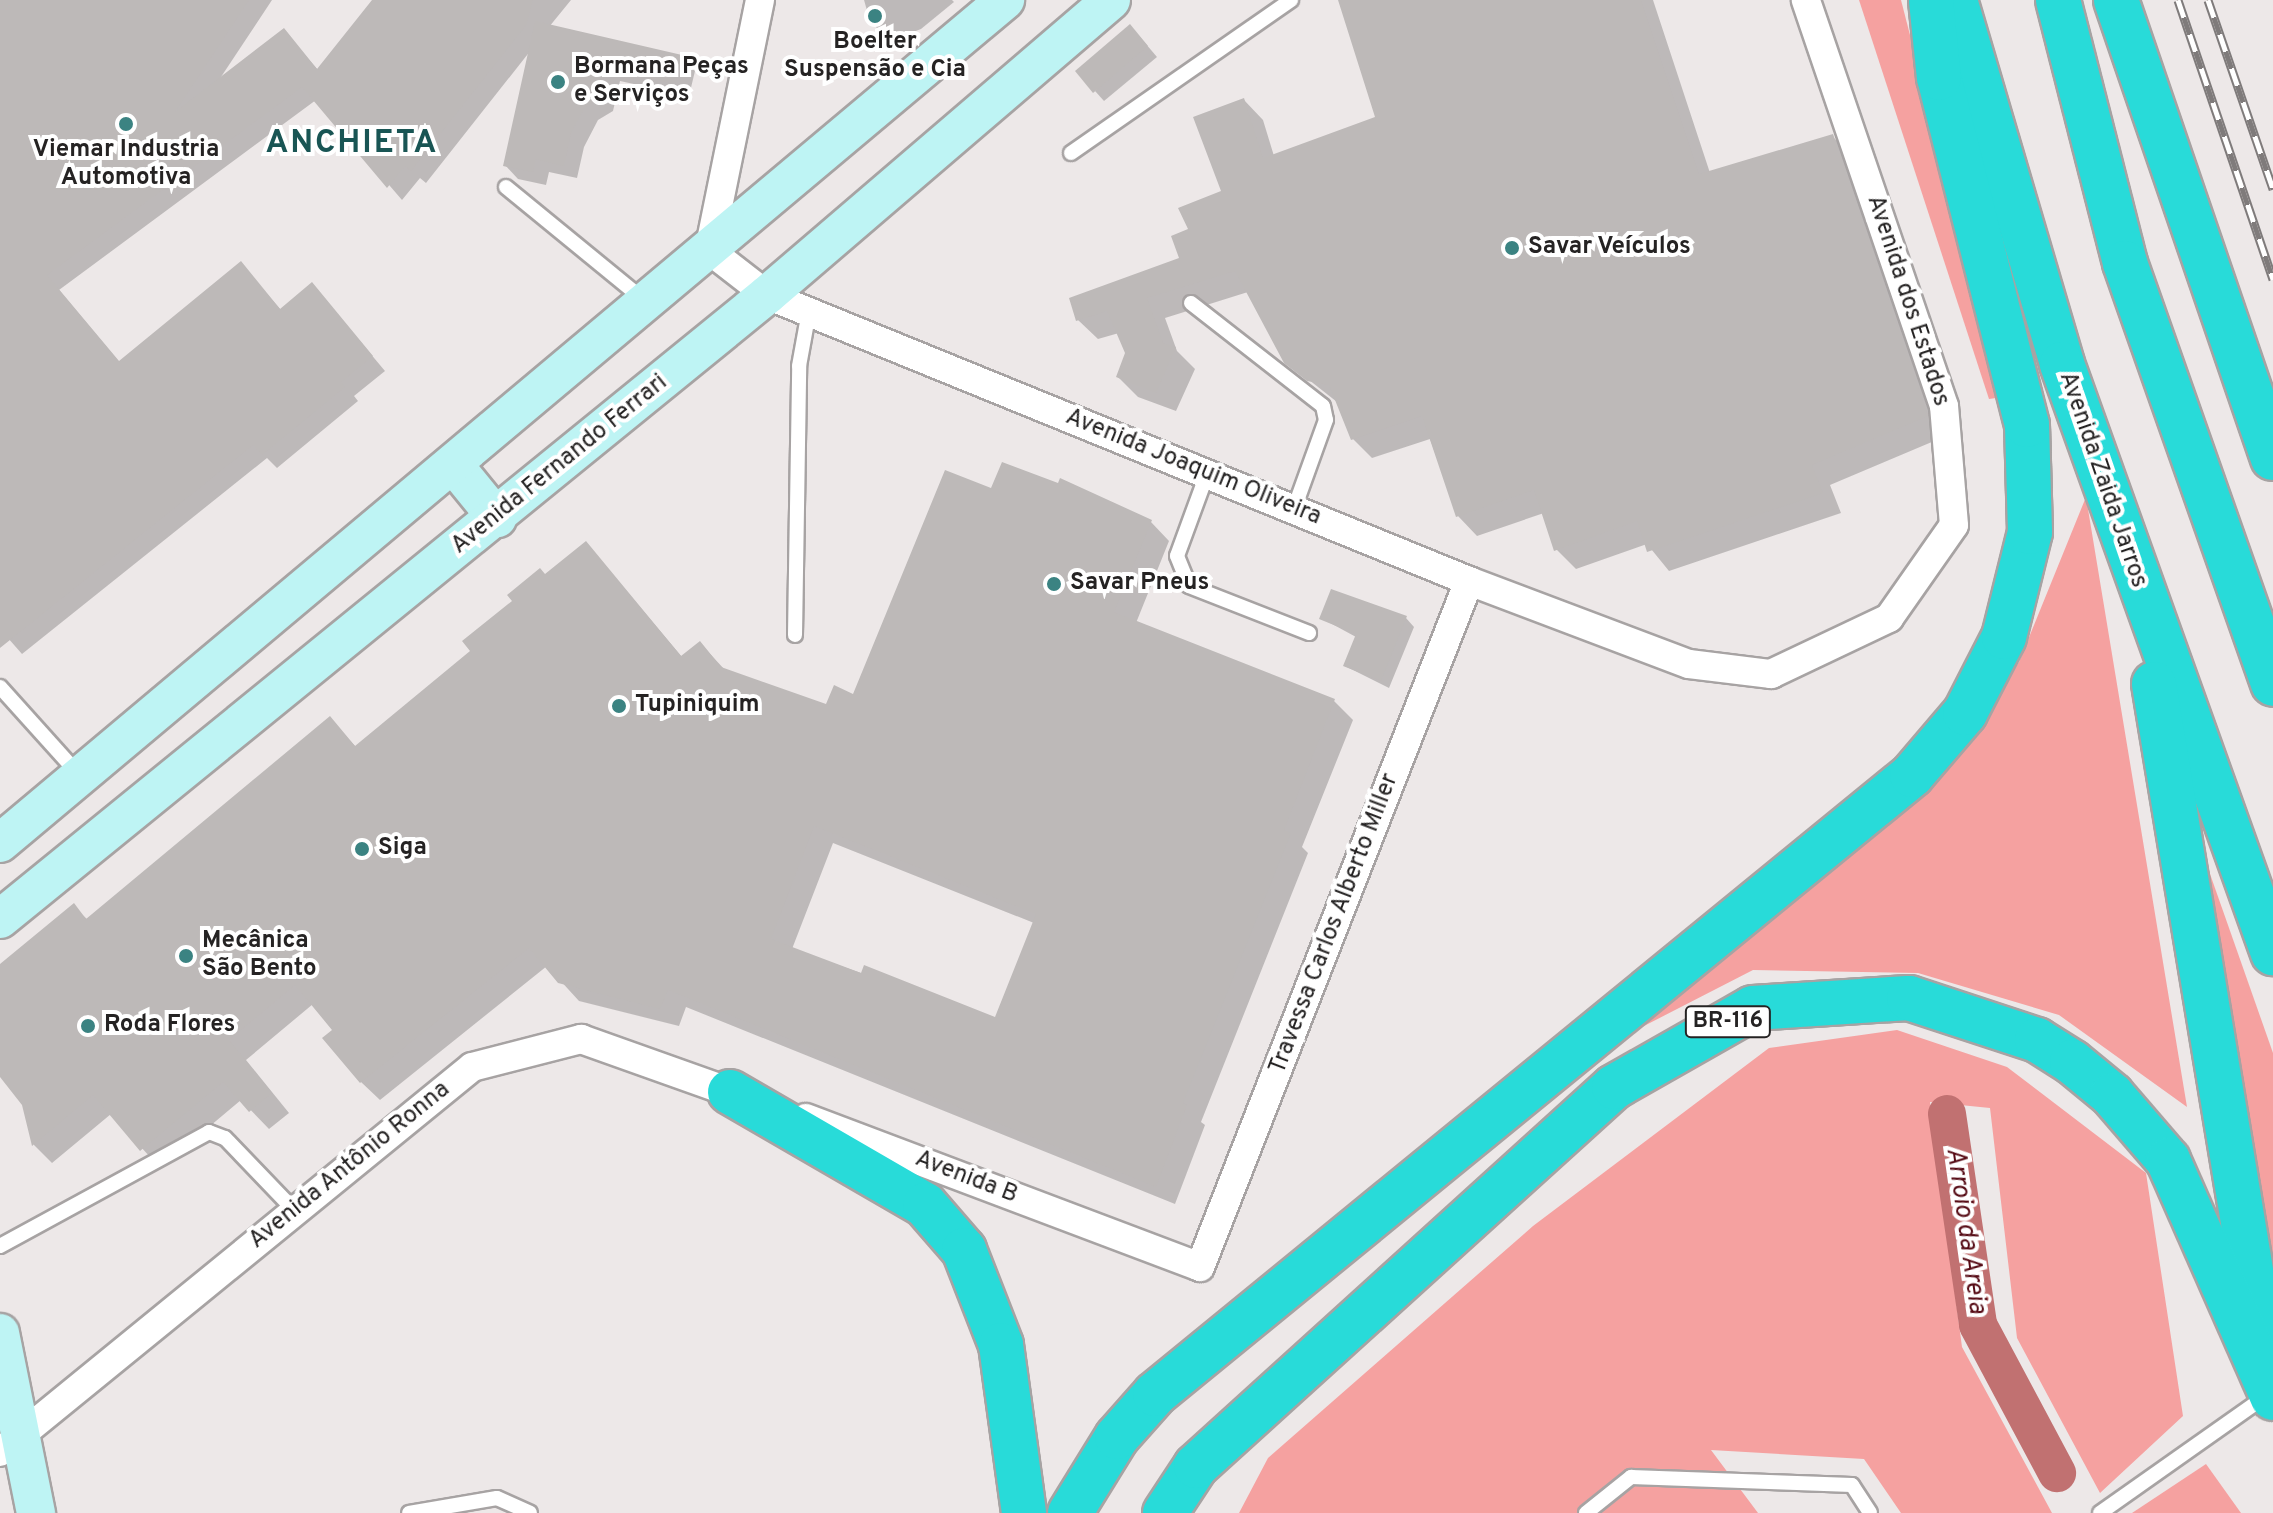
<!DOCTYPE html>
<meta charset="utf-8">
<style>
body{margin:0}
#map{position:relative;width:2273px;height:1513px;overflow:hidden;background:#ede8e8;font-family:Overpass,sans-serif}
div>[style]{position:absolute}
.green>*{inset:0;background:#f5a1a0}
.shadow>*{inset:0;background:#0003}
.canal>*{height:38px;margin:-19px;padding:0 19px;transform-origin:19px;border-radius:19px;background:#c17171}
.building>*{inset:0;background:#bdb9b8}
.roads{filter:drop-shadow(2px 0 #a7a3a3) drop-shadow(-2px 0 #a7a3a3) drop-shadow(0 2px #a7a3a3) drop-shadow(0 -2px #a7a3a3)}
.lane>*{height:14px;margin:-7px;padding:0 7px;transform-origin:7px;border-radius:7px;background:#fff}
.street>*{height:28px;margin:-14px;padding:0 14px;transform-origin:14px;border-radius:14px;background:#fff}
.secondary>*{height:38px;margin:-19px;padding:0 19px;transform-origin:19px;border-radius:19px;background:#bef4f4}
.highway>*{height:44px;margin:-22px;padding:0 22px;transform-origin:22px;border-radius:22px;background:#28dbd9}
.rail>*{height:9px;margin-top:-4.5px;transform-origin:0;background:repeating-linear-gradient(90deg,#fff 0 18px,#7f7b7b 0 36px);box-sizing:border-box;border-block:2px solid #7f7b7b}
.dots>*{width:22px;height:22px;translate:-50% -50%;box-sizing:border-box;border:4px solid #fff;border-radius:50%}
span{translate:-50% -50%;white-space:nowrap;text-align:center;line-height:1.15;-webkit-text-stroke:8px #fff;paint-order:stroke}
.shield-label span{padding:2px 6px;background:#fff;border:2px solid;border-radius:6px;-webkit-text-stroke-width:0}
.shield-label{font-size:22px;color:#252323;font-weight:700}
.poi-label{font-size:24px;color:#252323;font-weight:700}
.left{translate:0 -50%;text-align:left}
.street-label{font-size:24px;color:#252323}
.water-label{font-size:26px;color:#550a14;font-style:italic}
.district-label{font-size:32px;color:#195554;font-weight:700;letter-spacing:2px}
</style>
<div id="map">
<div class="green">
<i style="clip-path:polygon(1859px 0,1901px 0,2003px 397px,1989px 399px)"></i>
<i style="clip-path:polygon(2086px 497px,2187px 1107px,2059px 1015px,1918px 973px,1753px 970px,1642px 1027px,1933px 786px,2019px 662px)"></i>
<i style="clip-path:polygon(2197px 837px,2273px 1053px,2273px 1301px)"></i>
<i style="clip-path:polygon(1897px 1030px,2007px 1067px,2146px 1173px,2183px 1416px,2100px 1493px,2017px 1338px,1990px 1108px,1930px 1102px,1962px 1347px,2052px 1513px,1901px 1513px,1864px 1459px,1711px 1450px,1758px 1513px,1239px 1513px,1268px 1458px,1533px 1226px,1769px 1048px)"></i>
<i style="clip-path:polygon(2206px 1464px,2241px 1513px,2132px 1513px)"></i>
</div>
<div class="shadow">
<i style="clip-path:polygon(0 0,272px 0,219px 80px,284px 31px,318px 70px,375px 0,571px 0,549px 27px,681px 57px,695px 71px,689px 96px,620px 81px,613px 111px,598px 120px,584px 147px,577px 178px,549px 172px,546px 185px,518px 179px,505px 165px,531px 50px,426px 183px,420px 178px,402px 200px,316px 100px,59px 290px,120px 363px,241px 264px,281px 310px,312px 284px,385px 371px,354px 396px,358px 401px,277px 468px,267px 458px,22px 654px,0 629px)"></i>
<i style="clip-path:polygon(864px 0,952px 0,954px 2px,921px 29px,890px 41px,870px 21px)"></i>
<i style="clip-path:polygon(1340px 0,1653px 0,1710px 173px,1833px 137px,1853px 157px,1946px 436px,1830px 485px,1841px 513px,1669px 571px,1647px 544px,1576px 569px,1556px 549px,1544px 513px,1477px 536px,1458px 516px,1430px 439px,1372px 458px,1352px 438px,1337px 402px,1285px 361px,1248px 292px,1165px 318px,1177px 351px,1195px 369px,1176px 411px,1138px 397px,1118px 377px,1127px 352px,1119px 333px,1098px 339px,1078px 320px,1182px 259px,1191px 231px,1223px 192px,1244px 100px,1263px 120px,1274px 156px,1377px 118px)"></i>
<i style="clip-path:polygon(1140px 37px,1157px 57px,1104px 101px,1095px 91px)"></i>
<i style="clip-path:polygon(evenodd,992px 491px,1151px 522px,1169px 541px,1136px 623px,1334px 701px,1353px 720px,1302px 847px,1308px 853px,1201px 1122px,1205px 1125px,1175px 1204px,686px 1007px,679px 1026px,579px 1001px,547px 966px,380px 1100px,361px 1082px,335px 1030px,313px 1004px,246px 1060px,289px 1113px,269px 1129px,241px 1100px,160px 1168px,111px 1114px,52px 1163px,34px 1145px,24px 1104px,0 1074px,0 967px,73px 906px,88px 920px,329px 718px,356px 747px,473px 651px,546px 576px,586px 543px,682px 657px,700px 643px,725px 670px,827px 706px,854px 696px,992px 491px,833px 843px,1034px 923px,996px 1020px,792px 949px,833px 843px)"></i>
<i style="clip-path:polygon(1321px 618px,1406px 618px,1414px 627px,1389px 688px,1345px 666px,1356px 637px)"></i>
</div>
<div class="canal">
<i style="left:1947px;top:1114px;width:213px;rotate:81.6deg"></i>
<i style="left:1978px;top:1325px;width:168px;rotate:61.9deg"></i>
</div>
<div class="building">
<i style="clip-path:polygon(0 0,249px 0,175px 112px,284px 28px,317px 69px,372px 0,533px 0,527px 24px,411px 171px,405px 166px,387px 188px,302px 87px,47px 275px,119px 361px,241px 261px,280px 309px,312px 282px,373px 356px,341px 382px,345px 387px,262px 455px,253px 445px,0 648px)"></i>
<i style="clip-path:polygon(1338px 0,1641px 0,1699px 174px,1833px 134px,1928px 416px,1812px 465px,1823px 493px,1647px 552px,1637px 521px,1554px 551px,1534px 490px,1456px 517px,1422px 416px,1351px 440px,1329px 385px,1307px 381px,1284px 363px,1235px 271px,1147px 298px,1163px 343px,1176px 347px,1156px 393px,1116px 377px,1125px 353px,1107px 311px,1076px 321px,1069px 298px,1179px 258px,1171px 236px,1188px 229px,1178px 208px,1221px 191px,1193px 117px,1244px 98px,1263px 158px,1375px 117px)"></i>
<i style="clip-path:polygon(535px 21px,682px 55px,675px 84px,606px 68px,600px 98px,585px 107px,571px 133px,564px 166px,536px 159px,533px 172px,503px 166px)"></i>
<i style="clip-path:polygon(1130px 24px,1148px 46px,1093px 93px,1075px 71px)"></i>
<i style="clip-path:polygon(evenodd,1002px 462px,1058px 483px,1060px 478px,1152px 520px,1114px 612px,1335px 699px,1284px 830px,1291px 833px,1183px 1103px,1187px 1105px,1156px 1187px,668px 990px,660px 1009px,558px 983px,529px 948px,360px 1083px,322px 1038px,332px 1030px,295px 985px,229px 1040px,272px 1093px,249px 1112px,223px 1082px,140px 1151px,93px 1095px,32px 1146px,22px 1105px,0 1077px,0 964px,74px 903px,86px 919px,330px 716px,355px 746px,470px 651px,462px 641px,512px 601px,507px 595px,540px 568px,545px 574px,586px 541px,681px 656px,700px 641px,721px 667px,826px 704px,834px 685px,853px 694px,945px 470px,991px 488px,1002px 462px,814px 826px,1036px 914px,995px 1017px,864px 965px,861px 973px,771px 939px,814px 826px)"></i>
<i style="clip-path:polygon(1331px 589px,1407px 616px,1381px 681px,1343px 666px,1356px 634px,1319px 619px)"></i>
</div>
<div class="roads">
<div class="lane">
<i style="left:1071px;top:153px;width:268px;rotate:-34.8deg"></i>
<i style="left:506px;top:187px;width:177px;rotate:39.3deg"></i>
<i style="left:1191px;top:303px;width:167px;rotate:38deg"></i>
<i style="left:1323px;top:406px;width:14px;rotate:78deg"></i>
<i style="left:1326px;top:420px;width:95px;rotate:109.8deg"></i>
<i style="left:1207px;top:474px;width:87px;rotate:110.1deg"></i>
<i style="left:1177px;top:556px;width:32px;rotate:68deg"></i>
<i style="left:1189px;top:586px;width:129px;rotate:21.4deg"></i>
<i style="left:795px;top:635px;width:269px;rotate:-89.1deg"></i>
<i style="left:799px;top:366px;width:56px;rotate:-79.7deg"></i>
<i style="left:0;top:687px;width:120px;rotate:48deg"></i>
<i style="left:0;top:1246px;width:238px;rotate:-28.6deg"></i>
<i style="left:209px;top:1132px;width:17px;rotate:21deg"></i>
<i style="left:225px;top:1138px;width:101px;rotate:46.2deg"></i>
<i style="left:409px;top:1513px;width:89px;rotate:-9.7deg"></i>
<i style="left:497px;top:1498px;width:36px;rotate:24deg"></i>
<i style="left:1586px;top:1513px;width:58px;rotate:-38.7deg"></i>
<i style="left:1631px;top:1477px;width:221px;rotate:2.1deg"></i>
<i style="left:1852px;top:1485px;width:33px;rotate:57deg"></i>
<i style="left:2100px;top:1513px;width:204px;rotate:-35.2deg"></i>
</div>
<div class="street">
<i style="left:760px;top:0;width:255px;rotate:101.5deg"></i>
<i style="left:709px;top:250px;width:73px;rotate:37.8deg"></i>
<i style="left:767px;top:295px;width:758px;rotate:22.17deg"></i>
<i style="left:1469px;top:581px;width:235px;rotate:20.7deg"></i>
<i style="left:1689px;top:664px;width:83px;rotate:7deg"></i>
<i style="left:1771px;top:674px;width:131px;rotate:-25.4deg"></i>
<i style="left:1889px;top:618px;width:113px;rotate:-55deg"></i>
<i style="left:1954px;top:525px;width:119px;rotate:-94.8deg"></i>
<i style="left:1944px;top:406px;width:429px;rotate:-108.8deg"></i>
<i style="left:806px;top:1118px;width:421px;rotate:20.7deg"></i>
<i style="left:1200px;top:1267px;width:737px;rotate:-68.59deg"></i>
<i style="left:0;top:1452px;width:609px;rotate:-39.2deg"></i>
<i style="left:472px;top:1067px;width:113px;rotate:-14.4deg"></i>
<i style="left:581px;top:1039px;width:173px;rotate:19.6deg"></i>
</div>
<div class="secondary">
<i style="left:453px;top:464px;width:70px;rotate:50.8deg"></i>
<i style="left:0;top:843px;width:1312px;rotate:-39.99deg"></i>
<i style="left:0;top:919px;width:989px;rotate:-39.13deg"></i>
<i style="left:767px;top:295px;width:453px;rotate:-40.6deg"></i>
<i style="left:0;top:1333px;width:184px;rotate:78.7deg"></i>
</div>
<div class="highway">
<i style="left:1955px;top:0;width:379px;rotate:73.6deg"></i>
<i style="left:2062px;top:364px;width:626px;rotate:70.29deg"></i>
<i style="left:2058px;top:0;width:271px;rotate:75.7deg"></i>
<i style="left:2125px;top:263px;width:446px;rotate:70.6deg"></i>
<i style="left:2116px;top:0;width:484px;rotate:71.1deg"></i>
<i style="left:2154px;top:684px;width:656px;rotate:80.61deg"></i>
<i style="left:730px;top:1092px;width:225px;rotate:30.1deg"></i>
<i style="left:925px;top:1205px;width:60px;rotate:49.1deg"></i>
<i style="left:964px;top:1250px;width:102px;rotate:68.7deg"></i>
<i style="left:1001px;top:1345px;width:170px;rotate:82.2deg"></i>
<i style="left:1070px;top:1513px;width:89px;rotate:-58.3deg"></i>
<i style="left:1117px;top:1437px;width:57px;rotate:-48.5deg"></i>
<i style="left:1155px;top:1394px;width:978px;rotate:-39.27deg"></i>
<i style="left:1912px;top:775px;width:82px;rotate:-49.5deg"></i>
<i style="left:1965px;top:713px;width:85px;rotate:-62.8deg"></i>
<i style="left:2004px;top:637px;width:108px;rotate:-76.1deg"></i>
<i style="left:2030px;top:532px;width:107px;rotate:-91.6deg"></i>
<i style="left:2027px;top:425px;width:358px;rotate:-104.2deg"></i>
<i style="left:1939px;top:78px;width:78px;rotate:-95.9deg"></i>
<i style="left:1165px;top:1513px;width:56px;rotate:-56.6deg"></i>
<i style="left:1196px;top:1466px;width:564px;rotate:-42.2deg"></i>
<i style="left:1614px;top:1087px;width:160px;rotate:-29.6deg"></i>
<i style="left:1753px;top:1008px;width:156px;rotate:-3.7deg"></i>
<i style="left:1909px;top:998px;width:135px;rotate:18.2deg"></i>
<i style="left:2037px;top:1040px;width:41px;rotate:32.2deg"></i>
<i style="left:2072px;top:1062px;width:52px;rotate:39.5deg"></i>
<i style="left:2112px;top:1095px;width:86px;rotate:49.3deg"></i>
<i style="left:2168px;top:1160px;width:260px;rotate:66.2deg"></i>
</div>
</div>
<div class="rail">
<i style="left:2178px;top:0;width:295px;rotate:71.2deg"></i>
<i style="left:2208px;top:0;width:200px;rotate:71deg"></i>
</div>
<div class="dots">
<i style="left:875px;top:16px;background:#3b8382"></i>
<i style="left:558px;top:82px;background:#3b8382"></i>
<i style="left:126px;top:124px;background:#3b8382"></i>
<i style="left:1512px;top:248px;background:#3b8382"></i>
<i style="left:1054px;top:584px;background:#3b8382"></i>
<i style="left:619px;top:706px;background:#3b8382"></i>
<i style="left:362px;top:849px;background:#3b8382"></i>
<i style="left:186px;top:956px;background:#3b8382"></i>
<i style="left:88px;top:1026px;background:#3b8382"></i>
</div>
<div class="shield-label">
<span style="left:1728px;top:1022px">BR-116</span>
</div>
<div class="poi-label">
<span style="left:875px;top:57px">Boelter<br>Suspensão e Cia</span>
<span class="left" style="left:574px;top:82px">Bormana Peças<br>e Serviços</span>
<span style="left:126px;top:165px">Viemar Industria<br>Automotiva</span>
<span class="left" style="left:1528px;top:248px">Savar Veículos</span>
<span class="left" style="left:1070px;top:584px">Savar Pneus</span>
<span class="left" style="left:635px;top:706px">Tupiniquim</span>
<span class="left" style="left:378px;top:849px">Siga</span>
<span class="left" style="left:202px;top:956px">Mecânica<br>São Bento</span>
<span class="left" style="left:104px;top:1026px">Roda Flores</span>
</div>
<div class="street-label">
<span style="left:1907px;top:301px;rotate:72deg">Avenida dos Estados</span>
<span style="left:560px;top:465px;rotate:-39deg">Avenida Fernando Ferrari</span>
<span style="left:1193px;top:468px;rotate:22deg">Avenida Joaquim Oliveira</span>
<span style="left:2102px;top:480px;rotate:71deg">Avenida Zaida Jarros</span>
<span style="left:1335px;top:924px;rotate:-69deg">Travessa Carlos Alberto Miller</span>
<span style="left:350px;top:1166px;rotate:-39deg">Avenida Antônio Ronna</span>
<span style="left:966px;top:1178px;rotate:21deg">Avenida B</span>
</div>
<div class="water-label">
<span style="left:1965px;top:1231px;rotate:82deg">Arroio da Areia</span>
</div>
<div class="district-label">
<span style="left:352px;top:144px">ANCHIETA</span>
</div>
</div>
